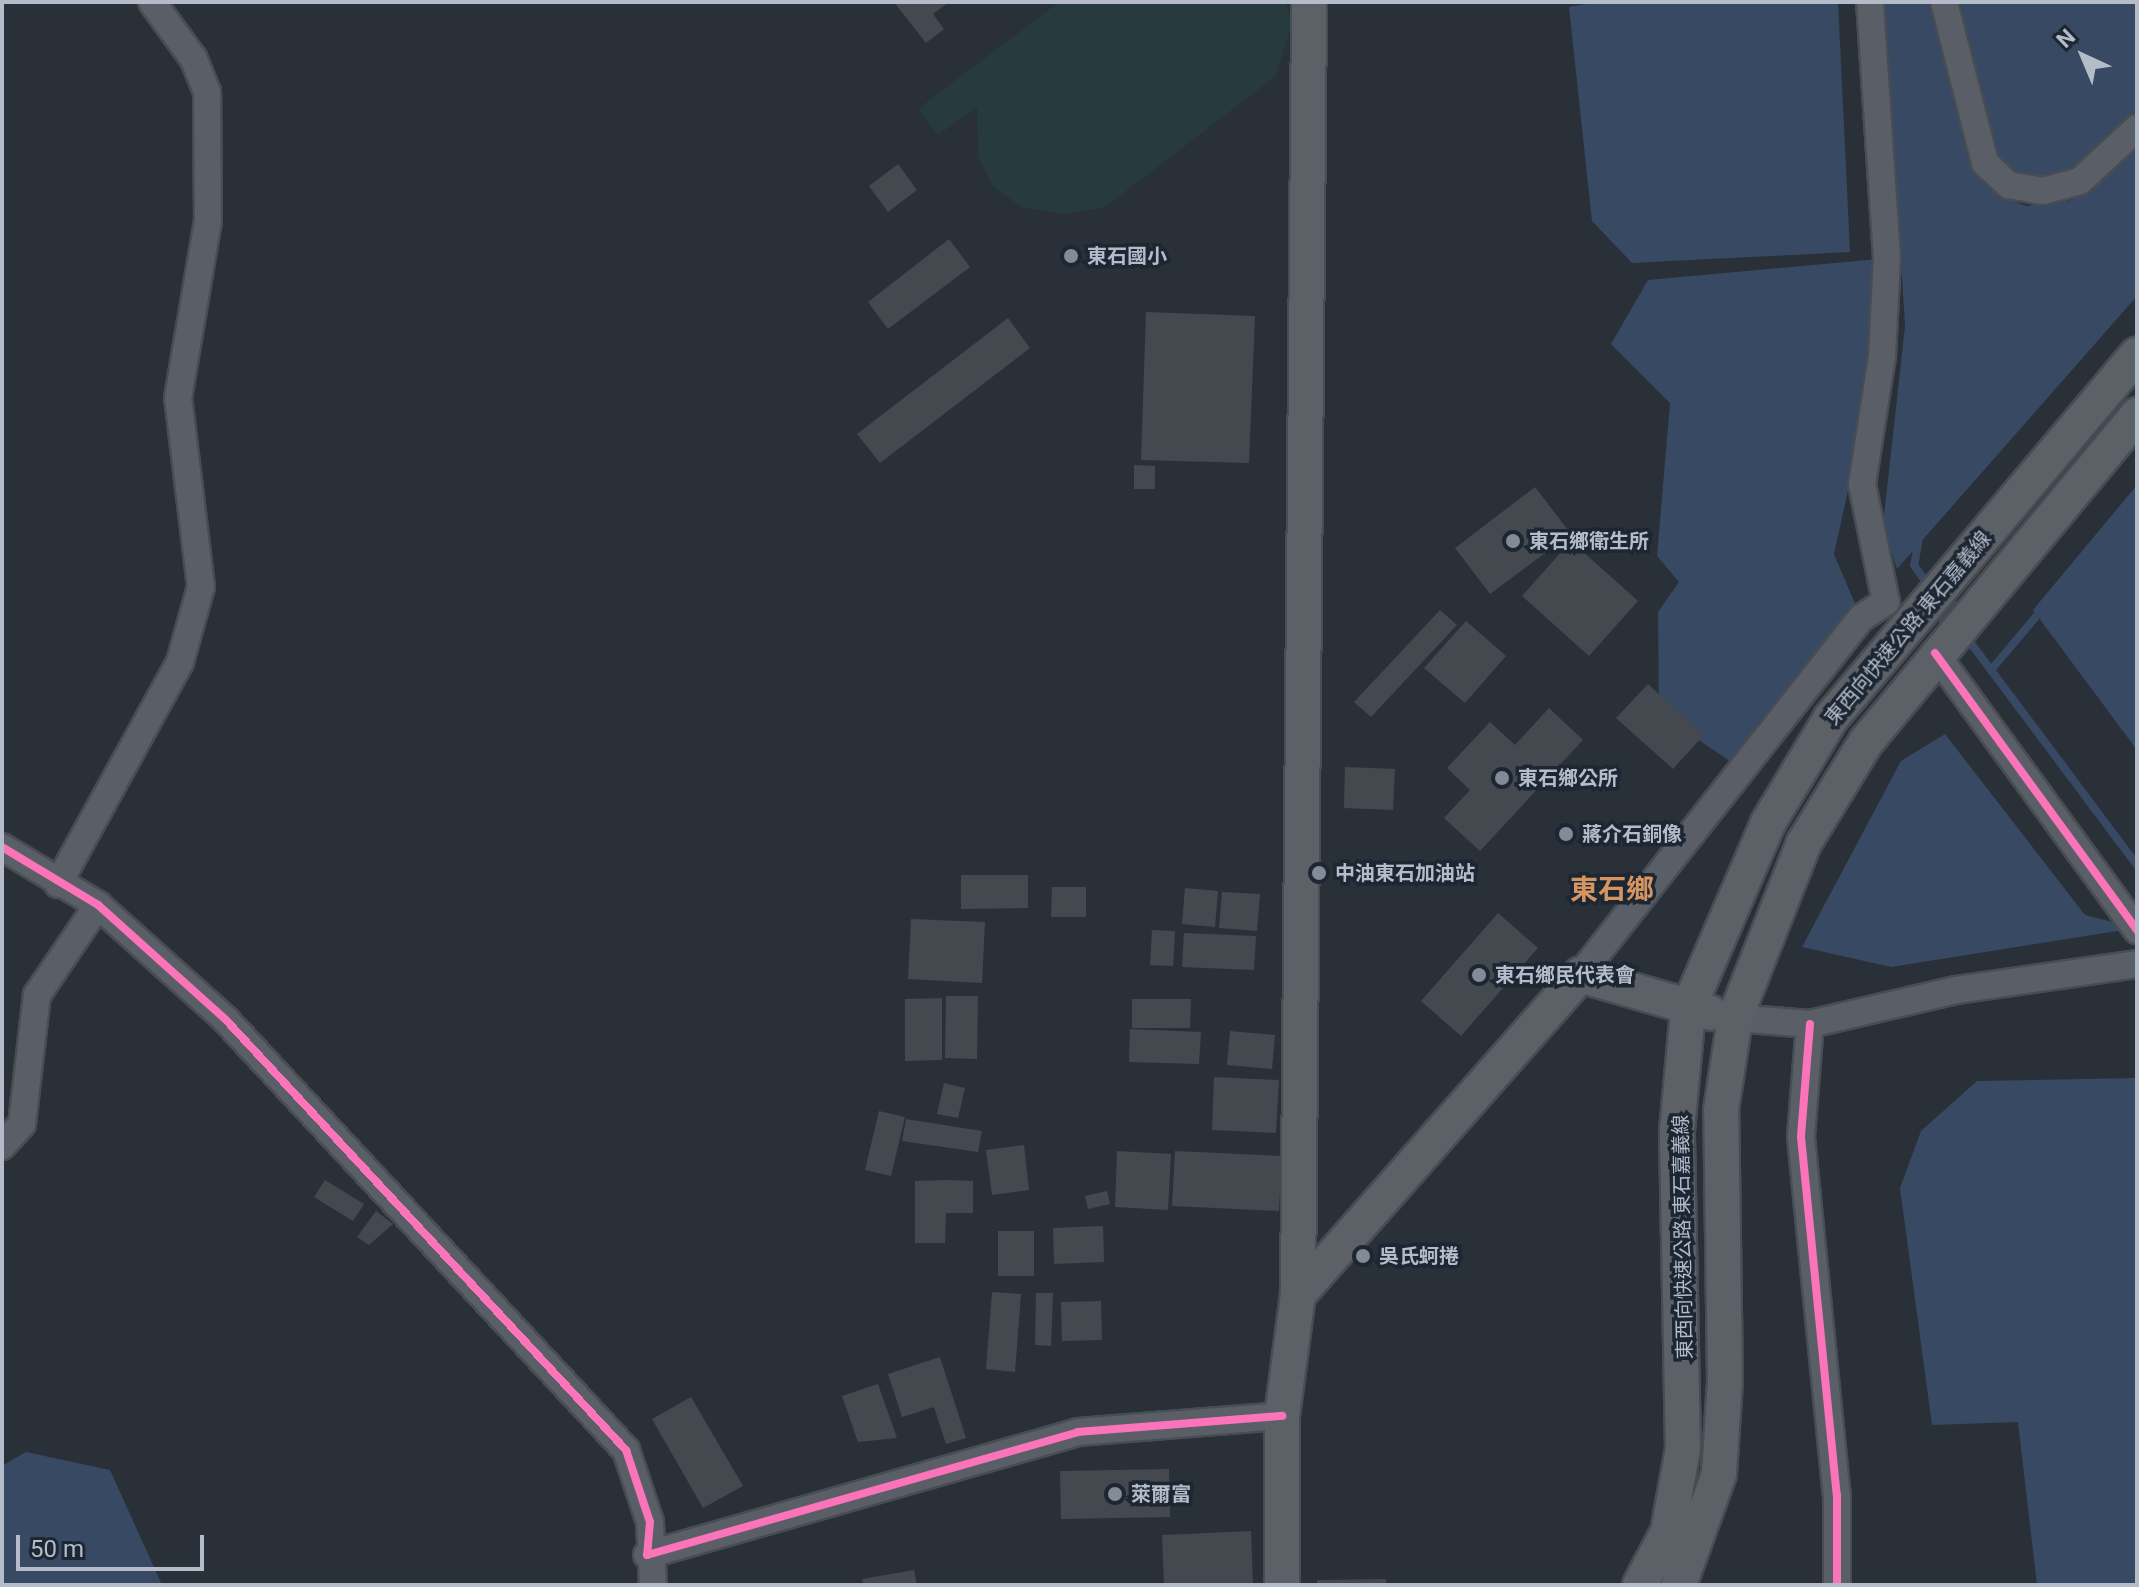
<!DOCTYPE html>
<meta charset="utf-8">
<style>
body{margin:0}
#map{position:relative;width:2139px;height:1587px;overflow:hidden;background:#2a3038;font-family:Roboto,"Noto Sans TC",sans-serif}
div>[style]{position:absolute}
.green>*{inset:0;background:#273a3e}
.water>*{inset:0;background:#384963}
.stream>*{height:8px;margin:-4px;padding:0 4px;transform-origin:4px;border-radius:4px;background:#384963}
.canal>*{height:26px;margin:-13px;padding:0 13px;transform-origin:13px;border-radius:13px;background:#384963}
.building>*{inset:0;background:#444950}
.roads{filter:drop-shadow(2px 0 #484c53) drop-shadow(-2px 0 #484c53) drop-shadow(0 2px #484c53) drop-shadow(0 -2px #484c53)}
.minor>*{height:26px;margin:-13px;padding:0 13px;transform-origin:13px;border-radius:13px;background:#5a5e66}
.major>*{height:34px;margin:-17px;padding:0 17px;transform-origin:17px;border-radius:17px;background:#5c6168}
.cycleway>*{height:8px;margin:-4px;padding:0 4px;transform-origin:4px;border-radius:4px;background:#fb73b8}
.dots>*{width:22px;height:22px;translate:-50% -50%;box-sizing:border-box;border:4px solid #1d2633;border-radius:50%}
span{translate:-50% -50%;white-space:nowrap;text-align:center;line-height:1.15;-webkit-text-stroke:7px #1d2633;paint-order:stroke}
.poi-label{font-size:20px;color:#b4bcc9;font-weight:700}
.left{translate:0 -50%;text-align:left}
.street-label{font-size:20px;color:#b4bcc9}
.district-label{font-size:28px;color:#d59563;font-weight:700}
.frame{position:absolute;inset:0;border:4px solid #b4bcc9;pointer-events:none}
.north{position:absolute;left:2043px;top:16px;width:80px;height:80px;-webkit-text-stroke:6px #1d2633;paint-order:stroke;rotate:316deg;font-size:22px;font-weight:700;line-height:32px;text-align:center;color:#b4bcc9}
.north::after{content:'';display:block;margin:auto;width:28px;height:36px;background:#b4bcc9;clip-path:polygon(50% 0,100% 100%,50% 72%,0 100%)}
.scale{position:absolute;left:16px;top:1535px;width:188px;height:36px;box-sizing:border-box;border:4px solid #b4bcc9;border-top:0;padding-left:10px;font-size:24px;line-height:28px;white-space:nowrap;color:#b4bcc9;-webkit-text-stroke:6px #1d2633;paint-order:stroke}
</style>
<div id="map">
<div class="green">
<i style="clip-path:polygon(1059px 2px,1286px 2px,1292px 24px,1276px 76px,1104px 208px,1064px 214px,1022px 207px,994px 188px,978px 157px,977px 107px,938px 135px,918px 109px)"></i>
</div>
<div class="water">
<i style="clip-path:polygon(1595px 2px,1838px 2px,1850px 252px,1632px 263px,1592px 221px,1569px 7px)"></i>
<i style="clip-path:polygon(1875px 2px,1937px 2px,1968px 159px,1997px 194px,2026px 206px,2072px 200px,2137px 144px,2137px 296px,1897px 569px,1883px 525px,1905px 326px,1894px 145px)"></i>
<i style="clip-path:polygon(1956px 2px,2137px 2px,2137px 117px,2079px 169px,2043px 180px,2017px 175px,1996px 160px)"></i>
<i style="clip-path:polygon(1879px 259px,1873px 378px,1834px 554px,1861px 618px,1731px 762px,1659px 713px,1658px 612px,1679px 582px,1657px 556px,1670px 403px,1611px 344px,1648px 280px)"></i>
<i style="clip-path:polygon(2137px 485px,2137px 750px,2033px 610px)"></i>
<i style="clip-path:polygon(1945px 734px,2085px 915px,2136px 928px,1891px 967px,1802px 947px,1901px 761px)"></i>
<i style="clip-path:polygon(2137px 1078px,2137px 1585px,2037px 1585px,2018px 1422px,1932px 1425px,1900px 1188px,1921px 1131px,1977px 1081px)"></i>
<i style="clip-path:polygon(26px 1452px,110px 1470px,162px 1585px,2px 1585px,2px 1466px)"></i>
</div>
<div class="stream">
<i style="left:1919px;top:538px;width:27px;rotate:100deg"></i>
<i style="left:1914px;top:565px;width:21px;rotate:55deg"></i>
<i style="left:1967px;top:638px;width:284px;rotate:53.2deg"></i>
<i style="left:1991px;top:670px;width:82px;rotate:-49.9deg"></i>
</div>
<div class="canal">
<i style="left:1944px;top:606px;width:9px;rotate:54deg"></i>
</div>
<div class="building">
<i style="clip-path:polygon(894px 2px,949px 2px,933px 14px,944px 29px,926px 43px)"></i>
<i style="clip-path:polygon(898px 164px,917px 190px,888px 212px,869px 186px)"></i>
<i style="clip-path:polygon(949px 239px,970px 267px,888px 329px,868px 302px)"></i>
<i style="clip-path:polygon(1146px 312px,1255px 316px,1249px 463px,1141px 460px)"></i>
<i style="clip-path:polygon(1008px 318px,1030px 348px,880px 463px,857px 434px)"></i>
<i style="clip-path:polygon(1134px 465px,1155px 466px,1155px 489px,1134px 489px)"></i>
<i style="clip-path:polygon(1535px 487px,1571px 534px,1490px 594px,1455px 548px)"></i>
<i style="clip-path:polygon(1571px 541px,1638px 601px,1589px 656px,1522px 596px)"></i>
<i style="clip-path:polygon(1440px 610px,1457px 625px,1371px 717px,1354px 702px)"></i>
<i style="clip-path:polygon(1466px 621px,1506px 656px,1465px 703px,1424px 668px)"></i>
<i style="clip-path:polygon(1648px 684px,1704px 735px,1673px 769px,1616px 718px)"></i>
<i style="clip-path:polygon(1549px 708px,1583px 740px,1480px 851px,1444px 818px,1470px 790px,1447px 768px,1490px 722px,1515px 745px)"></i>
<i style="clip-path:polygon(1345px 767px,1395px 769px,1393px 810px,1344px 808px)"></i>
<i style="clip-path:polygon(961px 875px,1028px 875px,1028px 908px,961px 909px)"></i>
<i style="clip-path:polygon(1052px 887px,1086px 887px,1086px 917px,1051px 917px)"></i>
<i style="clip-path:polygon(1185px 888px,1218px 891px,1215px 927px,1182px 924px)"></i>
<i style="clip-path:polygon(1222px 892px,1260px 894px,1257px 931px,1219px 928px)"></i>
<i style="clip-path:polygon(1498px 913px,1538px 948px,1461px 1036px,1421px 1001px)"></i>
<i style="clip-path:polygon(911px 919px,985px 922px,982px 983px,908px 979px)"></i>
<i style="clip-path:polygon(1152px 930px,1175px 931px,1173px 966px,1150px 965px)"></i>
<i style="clip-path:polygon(1184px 933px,1256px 936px,1254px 970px,1182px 967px)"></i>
<i style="clip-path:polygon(946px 996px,978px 996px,977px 1059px,945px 1058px)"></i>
<i style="clip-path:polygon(942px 998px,942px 1060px,905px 1061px,905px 999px)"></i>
<i style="clip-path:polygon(1132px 999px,1191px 999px,1190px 1028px,1132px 1028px)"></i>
<i style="clip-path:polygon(1130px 1029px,1201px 1032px,1199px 1064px,1129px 1062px)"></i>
<i style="clip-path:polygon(1230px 1031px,1275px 1035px,1272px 1069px,1227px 1065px)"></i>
<i style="clip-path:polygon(1214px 1077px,1279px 1080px,1276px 1133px,1212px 1130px)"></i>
<i style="clip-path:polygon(944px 1083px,965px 1088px,958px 1118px,937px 1114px)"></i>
<i style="clip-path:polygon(879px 1111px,905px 1117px,891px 1176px,865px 1170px)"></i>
<i style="clip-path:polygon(906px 1119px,982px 1131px,978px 1152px,902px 1141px)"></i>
<i style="clip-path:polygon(1024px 1145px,1029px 1190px,992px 1195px,986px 1150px)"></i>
<i style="clip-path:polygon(1117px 1151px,1171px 1154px,1168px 1210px,1115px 1207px)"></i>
<i style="clip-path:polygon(1175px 1151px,1282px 1156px,1279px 1211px,1172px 1206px)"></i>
<i style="clip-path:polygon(325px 1180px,364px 1204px,353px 1221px,314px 1197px)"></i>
<i style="clip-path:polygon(947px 1180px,973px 1181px,973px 1213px,946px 1213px,945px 1243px,915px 1243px,915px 1181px)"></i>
<i style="clip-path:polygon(1107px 1191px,1110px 1204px,1088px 1209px,1085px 1196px)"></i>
<i style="clip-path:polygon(376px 1211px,393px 1224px,369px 1245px,357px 1237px)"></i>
<i style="clip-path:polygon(1103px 1226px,1104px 1262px,1054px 1264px,1053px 1228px)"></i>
<i style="clip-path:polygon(998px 1231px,1034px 1231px,1034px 1276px,998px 1276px)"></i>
<i style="clip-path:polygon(992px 1292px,1021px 1294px,1015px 1372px,986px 1369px)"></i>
<i style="clip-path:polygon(1036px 1293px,1053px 1293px,1051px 1346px,1035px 1345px)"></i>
<i style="clip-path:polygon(1101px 1301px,1102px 1340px,1062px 1341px,1061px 1302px)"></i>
<i style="clip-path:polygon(940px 1357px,966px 1438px,946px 1444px,934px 1407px,902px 1417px,888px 1374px)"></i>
<i style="clip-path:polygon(878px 1384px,897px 1438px,858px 1442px,842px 1396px)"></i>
<i style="clip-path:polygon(691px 1397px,743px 1486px,703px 1508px,652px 1419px)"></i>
<i style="clip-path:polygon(1169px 1469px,1170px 1517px,1061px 1519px,1060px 1471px)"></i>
<i style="clip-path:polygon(1251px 1531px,1253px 1585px,1164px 1584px,1162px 1535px)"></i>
<i style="clip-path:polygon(914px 1570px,917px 1585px,863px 1585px,862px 1579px)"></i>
<i style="clip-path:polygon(1386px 1579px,1386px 1585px,1317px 1585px,1317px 1580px)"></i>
</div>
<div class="roads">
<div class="minor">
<i style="left:1944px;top:2px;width:166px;rotate:75.7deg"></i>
<i style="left:1985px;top:163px;width:33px;rotate:43deg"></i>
<i style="left:2009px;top:185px;width:35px;rotate:10deg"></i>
<i style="left:2043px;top:191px;width:38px;rotate:-15deg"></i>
<i style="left:2080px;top:181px;width:78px;rotate:-42.9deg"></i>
<i style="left:1935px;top:653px;width:343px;rotate:53.9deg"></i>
<i style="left:2px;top:847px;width:112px;rotate:31.1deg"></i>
<i style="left:98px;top:905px;width:171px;rotate:41.9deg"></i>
<i style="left:225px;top:1019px;width:589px;rotate:47.07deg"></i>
<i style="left:626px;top:1450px;width:76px;rotate:71.6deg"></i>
<i style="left:650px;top:1522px;width:63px;rotate:87.3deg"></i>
<i style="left:58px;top:884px;width:253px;rotate:-61.2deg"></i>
<i style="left:180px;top:662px;width:78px;rotate:-74.4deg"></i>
<i style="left:201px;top:587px;width:190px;rotate:-96.9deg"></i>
<i style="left:178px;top:398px;width:180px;rotate:-80.4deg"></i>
<i style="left:208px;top:221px;width:129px;rotate:-90.4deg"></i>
<i style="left:207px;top:92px;width:37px;rotate:-112deg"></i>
<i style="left:193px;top:58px;width:69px;rotate:-126.2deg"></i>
<i style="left:1580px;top:975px;width:454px;rotate:-51.8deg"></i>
<i style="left:1861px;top:618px;width:30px;rotate:-33deg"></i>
<i style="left:1886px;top:602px;width:120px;rotate:-101.5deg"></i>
<i style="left:1862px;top:484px;width:130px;rotate:-81.1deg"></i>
<i style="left:1882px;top:356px;width:98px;rotate:-87.1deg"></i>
<i style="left:1887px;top:258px;width:257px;rotate:-93.8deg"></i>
<i style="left:1735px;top:1018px;width:75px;rotate:4.6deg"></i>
<i style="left:1810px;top:1024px;width:150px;rotate:-13.1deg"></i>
<i style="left:1956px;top:990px;width:183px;rotate:-8.2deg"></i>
<i style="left:1810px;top:1024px;width:113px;rotate:94.6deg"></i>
<i style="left:1801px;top:1137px;width:360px;rotate:84.3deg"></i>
<i style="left:1837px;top:1495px;width:90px;rotate:90deg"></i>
<i style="left:2px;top:1146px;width:30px;rotate:-48deg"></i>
<i style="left:22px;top:1124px;width:130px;rotate:-83.4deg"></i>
<i style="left:37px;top:995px;width:109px;rotate:-55.9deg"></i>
<i style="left:647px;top:1555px;width:448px;rotate:-15.9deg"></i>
<i style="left:1078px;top:1432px;width:205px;rotate:-4.5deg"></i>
</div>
<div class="major">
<i style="left:1298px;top:1295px;width:1293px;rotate:-89.51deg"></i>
<i style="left:1282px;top:1585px;width:169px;rotate:-90deg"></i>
<i style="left:1282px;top:1416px;width:122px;rotate:-82.5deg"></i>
<i style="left:1298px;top:1295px;width:427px;rotate:-48.6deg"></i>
<i style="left:1580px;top:975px;width:136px;rotate:16.2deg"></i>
<i style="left:1640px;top:1585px;width:60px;rotate:-62.2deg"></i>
<i style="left:1668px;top:1532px;width:84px;rotate:-79.8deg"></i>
<i style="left:1683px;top:1449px;width:318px;rotate:-91.1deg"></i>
<i style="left:1677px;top:1131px;width:122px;rotate:-84.8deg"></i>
<i style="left:1688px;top:1009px;width:202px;rotate:-66.7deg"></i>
<i style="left:1768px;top:823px;width:122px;rotate:-59deg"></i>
<i style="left:1831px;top:718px;width:475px;rotate:-49.9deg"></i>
<i style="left:1679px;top:1585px;width:118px;rotate:-70.2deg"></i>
<i style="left:1719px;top:1474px;width:93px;rotate:-86.3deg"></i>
<i style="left:1725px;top:1381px;width:271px;rotate:-90.8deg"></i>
<i style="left:1721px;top:1110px;width:93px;rotate:-81.3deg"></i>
<i style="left:1735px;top:1018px;width:188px;rotate:-68.5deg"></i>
<i style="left:1804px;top:843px;width:119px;rotate:-58.5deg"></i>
<i style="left:1866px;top:742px;width:425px;rotate:-50.3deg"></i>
</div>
</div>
<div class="cycleway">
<i style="left:1935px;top:653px;width:343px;rotate:53.9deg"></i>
<i style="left:2px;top:847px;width:112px;rotate:31.1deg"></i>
<i style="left:98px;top:905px;width:171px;rotate:41.9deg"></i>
<i style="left:225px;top:1019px;width:589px;rotate:47.07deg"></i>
<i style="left:626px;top:1450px;width:76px;rotate:71.6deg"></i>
<i style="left:650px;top:1522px;width:33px;rotate:95deg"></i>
<i style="left:647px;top:1555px;width:448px;rotate:-15.9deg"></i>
<i style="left:1078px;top:1432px;width:205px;rotate:-4.5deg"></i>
<i style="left:1810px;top:1024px;width:113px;rotate:94.6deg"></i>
<i style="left:1801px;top:1137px;width:360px;rotate:84.3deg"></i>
<i style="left:1837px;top:1495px;width:90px;rotate:90deg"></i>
</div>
<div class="dots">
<i style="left:1071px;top:256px;background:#848b96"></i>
<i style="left:1513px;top:541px;background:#848b96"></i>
<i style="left:1502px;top:778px;background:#848b96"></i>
<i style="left:1566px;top:834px;background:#848b96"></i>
<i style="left:1319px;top:873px;background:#848b96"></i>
<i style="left:1479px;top:975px;background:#848b96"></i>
<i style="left:1363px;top:1256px;background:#848b96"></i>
<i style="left:1115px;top:1494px;background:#848b96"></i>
</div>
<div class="poi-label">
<span class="left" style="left:1087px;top:256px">東石國小</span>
<span class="left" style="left:1529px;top:541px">東石鄉衛生所</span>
<span class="left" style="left:1518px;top:778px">東石鄉公所</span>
<span class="left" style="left:1582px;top:834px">蔣介石銅像</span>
<span class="left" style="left:1335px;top:873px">中油東石加油站</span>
<span class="left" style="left:1495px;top:975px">東石鄉民代表會</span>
<span class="left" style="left:1379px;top:1256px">吳氏蚵捲</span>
<span class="left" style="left:1131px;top:1494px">萊爾富</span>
</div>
<div class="street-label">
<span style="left:1908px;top:628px;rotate:-50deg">東西向快速公路 東石嘉義線</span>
<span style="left:1683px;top:1237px;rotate:-91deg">東西向快速公路 東石嘉義線</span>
</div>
<div class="district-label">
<span style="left:1612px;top:890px">東石鄉</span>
</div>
<div class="frame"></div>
<div class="north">N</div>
<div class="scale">50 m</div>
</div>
